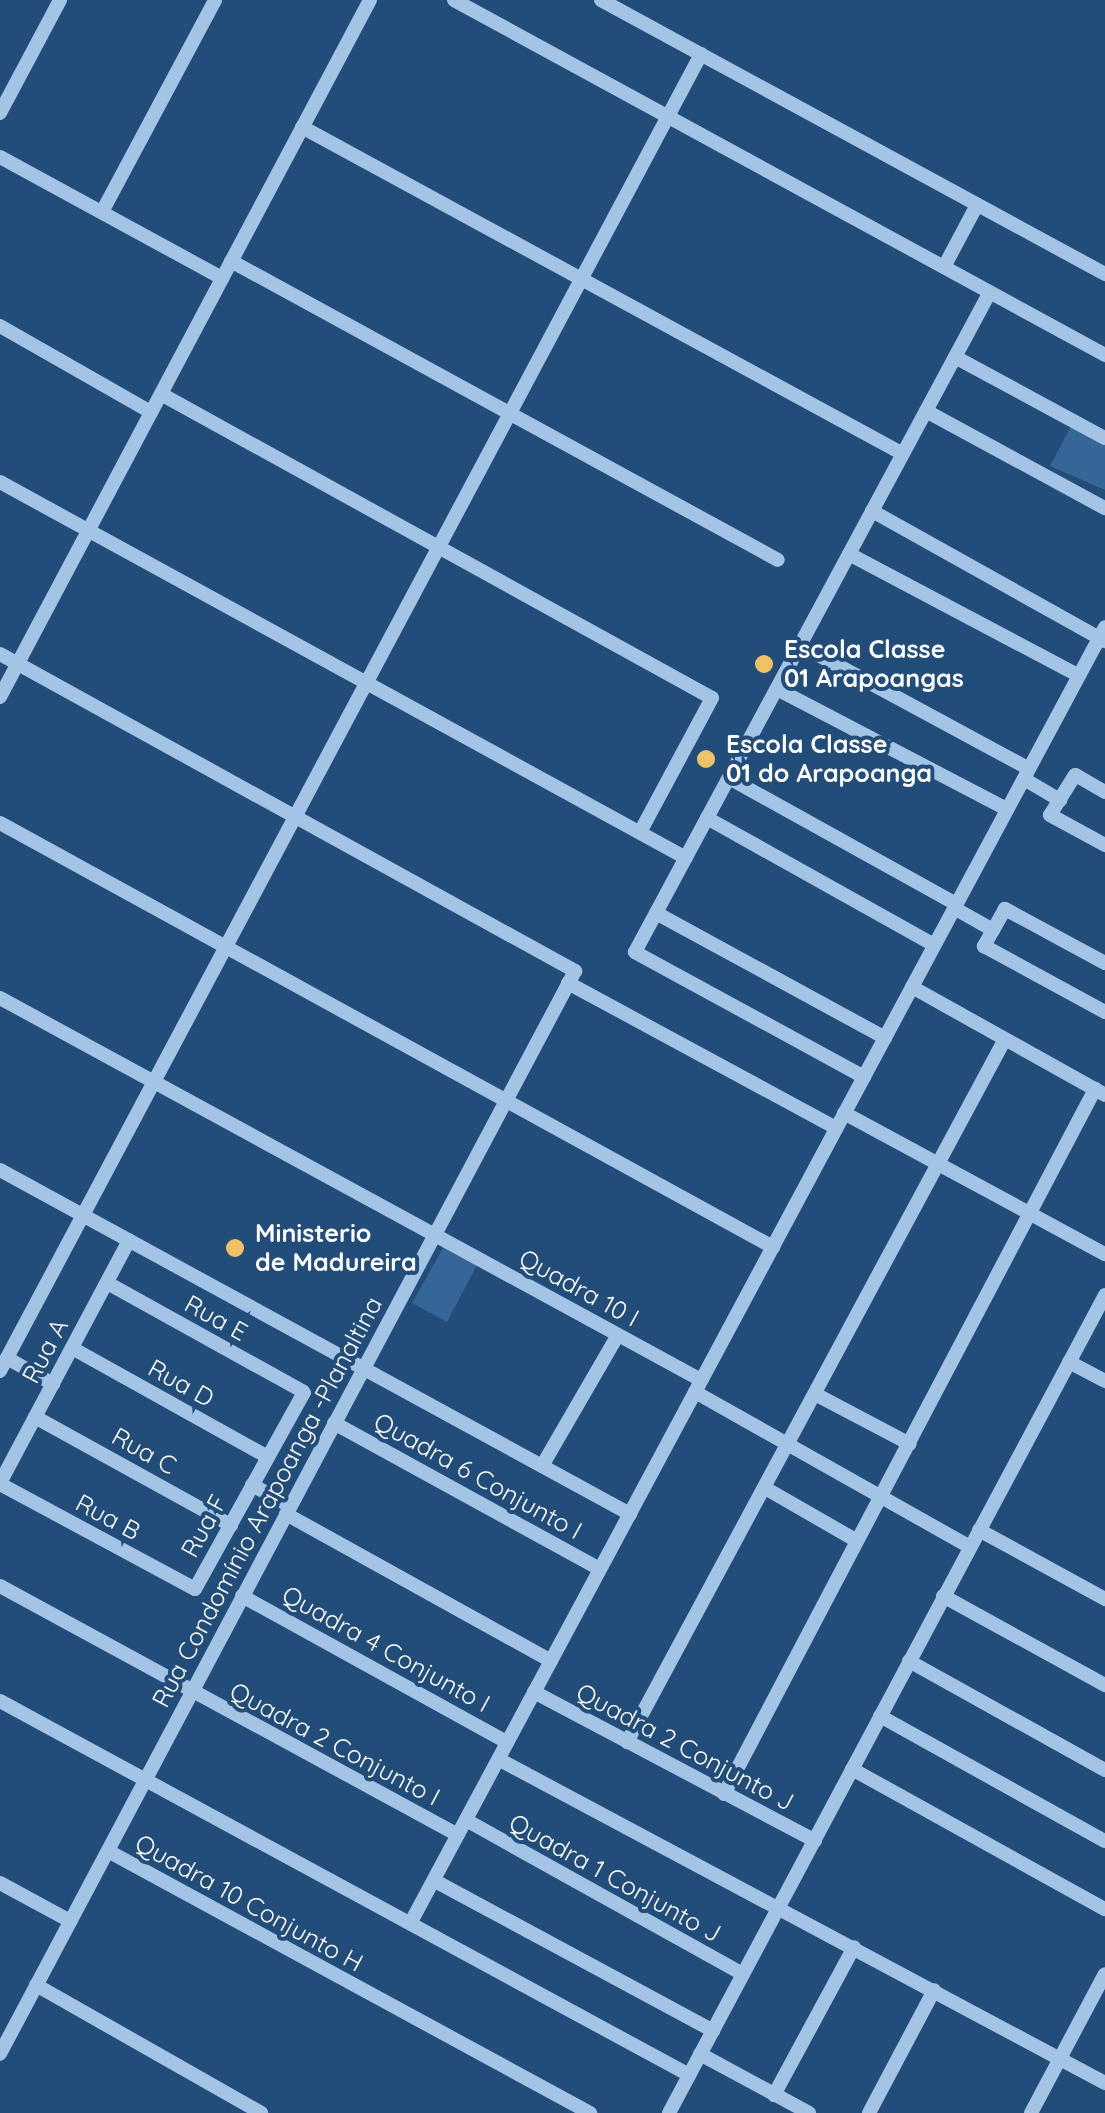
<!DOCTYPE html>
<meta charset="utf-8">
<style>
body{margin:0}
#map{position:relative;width:1105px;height:2113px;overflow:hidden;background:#224c79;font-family:Quicksand,sans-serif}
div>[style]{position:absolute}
.green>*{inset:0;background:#366697}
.minor>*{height:14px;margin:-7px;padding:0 7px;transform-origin:7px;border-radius:7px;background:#a4c4e5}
.dots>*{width:28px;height:28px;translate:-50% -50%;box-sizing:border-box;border:5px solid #224c79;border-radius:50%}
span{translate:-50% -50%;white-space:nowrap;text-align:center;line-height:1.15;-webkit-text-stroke:8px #224c79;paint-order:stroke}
.poi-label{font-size:25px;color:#fff;font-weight:700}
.left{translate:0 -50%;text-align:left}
.street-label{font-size:25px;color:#fff}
</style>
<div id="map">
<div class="green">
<i style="clip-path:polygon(1072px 424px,1105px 442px,1105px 490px,1050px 466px)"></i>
<i style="clip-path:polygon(443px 1248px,477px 1265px,447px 1322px,412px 1303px)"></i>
</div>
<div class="minor">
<i style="left:454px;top:0;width:742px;rotate:28.6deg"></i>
<i style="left:601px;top:0;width:574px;rotate:28.53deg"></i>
<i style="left:0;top:113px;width:128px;rotate:-62deg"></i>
<i style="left:302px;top:127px;width:684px;rotate:28.55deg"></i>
<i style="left:0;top:157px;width:253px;rotate:28.6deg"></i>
<i style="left:102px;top:212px;width:240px;rotate:-61.9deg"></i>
<i style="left:231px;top:261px;width:623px;rotate:28.66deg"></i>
<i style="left:944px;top:267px;width:70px;rotate:-62deg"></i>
<i style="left:0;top:326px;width:174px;rotate:29.7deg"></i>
<i style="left:955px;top:357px;width:170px;rotate:28.4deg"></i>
<i style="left:161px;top:394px;width:629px;rotate:28.89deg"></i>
<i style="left:712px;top:698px;width:152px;rotate:118.2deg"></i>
<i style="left:926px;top:411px;width:204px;rotate:28.5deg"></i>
<i style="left:0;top:482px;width:782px;rotate:28.73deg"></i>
<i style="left:872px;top:511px;width:267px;rotate:29.2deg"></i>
<i style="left:849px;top:554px;width:260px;rotate:27.9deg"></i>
<i style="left:800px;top:645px;width:260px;rotate:28.4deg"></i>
<i style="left:0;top:654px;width:657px;rotate:28.87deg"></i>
<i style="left:575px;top:971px;width:1226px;rotate:117.97deg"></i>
<i style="left:777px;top:689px;width:259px;rotate:27.6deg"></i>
<i style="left:0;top:697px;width:789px;rotate:-62.04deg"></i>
<i style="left:729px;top:778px;width:260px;rotate:29deg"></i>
<i style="left:1024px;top:779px;width:42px;rotate:30.3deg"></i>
<i style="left:1105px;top:792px;width:34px;rotate:-150deg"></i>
<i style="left:1075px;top:775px;width:47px;rotate:122deg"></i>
<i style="left:1050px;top:815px;width:63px;rotate:28.6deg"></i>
<i style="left:707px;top:818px;width:260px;rotate:29.2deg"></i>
<i style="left:0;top:823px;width:882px;rotate:28.75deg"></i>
<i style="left:954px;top:908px;width:45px;rotate:29.4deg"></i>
<i style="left:656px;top:913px;width:261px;rotate:28.6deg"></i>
<i style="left:1105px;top:963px;width:114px;rotate:-151.6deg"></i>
<i style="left:1005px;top:909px;width:43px;rotate:119.6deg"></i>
<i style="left:984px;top:946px;width:138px;rotate:28.6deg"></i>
<i style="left:568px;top:983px;width:305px;rotate:28.4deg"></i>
<i style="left:912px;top:987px;width:221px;rotate:29.2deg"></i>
<i style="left:0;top:998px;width:798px;rotate:28.59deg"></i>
<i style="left:864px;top:1077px;width:261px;rotate:-151.4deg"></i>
<i style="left:635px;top:952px;width:749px;rotate:-61.73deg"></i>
<i style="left:844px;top:1113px;width:297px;rotate:28.4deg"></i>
<i style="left:0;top:1170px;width:718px;rotate:28.64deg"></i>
<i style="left:72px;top:1348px;width:224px;rotate:29.1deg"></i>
<i style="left:7px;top:1358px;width:53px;rotate:29.5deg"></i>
<i style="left:1069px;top:1362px;width:41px;rotate:27.8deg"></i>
<i style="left:0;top:1371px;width:1492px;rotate:-61.97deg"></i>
<i style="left:695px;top:1392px;width:316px;rotate:29.4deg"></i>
<i style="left:815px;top:1394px;width:107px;rotate:27.8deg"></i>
<i style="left:35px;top:1417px;width:224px;rotate:28.9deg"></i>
<i style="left:334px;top:1423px;width:303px;rotate:28.8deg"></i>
<i style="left:542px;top:1466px;width:151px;rotate:-59.9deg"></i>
<i style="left:0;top:1483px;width:275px;rotate:-62deg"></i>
<i style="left:0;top:1484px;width:221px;rotate:28.3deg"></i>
<i style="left:195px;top:1589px;width:225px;rotate:-61deg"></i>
<i style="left:304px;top:1392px;width:225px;rotate:-151deg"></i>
<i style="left:252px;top:1485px;width:43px;rotate:28.9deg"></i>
<i style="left:765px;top:1488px;width:106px;rotate:29.9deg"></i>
<i style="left:286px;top:1514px;width:303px;rotate:29deg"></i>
<i style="left:979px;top:1530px;width:144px;rotate:28.7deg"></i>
<i style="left:0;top:1586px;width:521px;rotate:28.53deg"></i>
<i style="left:242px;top:1596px;width:303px;rotate:28.9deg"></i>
<i style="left:943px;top:1596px;width:185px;rotate:28.8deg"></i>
<i style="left:909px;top:1661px;width:224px;rotate:29.1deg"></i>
<i style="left:534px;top:1692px;width:318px;rotate:27.9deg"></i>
<i style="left:0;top:1701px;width:784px;rotate:28.49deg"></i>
<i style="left:880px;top:1716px;width:257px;rotate:29.1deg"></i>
<i style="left:627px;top:1742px;width:798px;rotate:-61.73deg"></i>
<i style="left:500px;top:1760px;width:686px;rotate:28.1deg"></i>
<i style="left:852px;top:1769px;width:289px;rotate:29deg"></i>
<i style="left:724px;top:1794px;width:797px;rotate:-62.24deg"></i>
<i style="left:466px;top:1820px;width:317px;rotate:29.1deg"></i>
<i style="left:108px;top:1851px;width:549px;rotate:28.53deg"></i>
<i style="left:435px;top:1881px;width:316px;rotate:28.3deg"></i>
<i style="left:0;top:1883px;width:80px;rotate:28.5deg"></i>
<i style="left:411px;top:1922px;width:1469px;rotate:-61.81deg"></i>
<i style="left:36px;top:1985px;width:259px;rotate:29.6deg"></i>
<i style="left:700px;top:2054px;width:124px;rotate:28.4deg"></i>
<i style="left:774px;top:2095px;width:168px;rotate:-61.6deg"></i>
<i style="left:669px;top:2113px;width:927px;rotate:-61.94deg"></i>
<i style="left:869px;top:2113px;width:139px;rotate:-62.1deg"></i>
<i style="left:1031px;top:2113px;width:157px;rotate:-62deg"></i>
</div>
<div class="dots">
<i style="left:764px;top:664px;background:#f0c267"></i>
<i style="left:706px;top:759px;background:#f0c267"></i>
<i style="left:235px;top:1248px;background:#f0c267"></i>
</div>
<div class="poi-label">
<span class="left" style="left:784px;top:664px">Escola Classe<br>01 Arapoangas</span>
<span class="left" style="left:726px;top:759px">Escola Classe<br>01 do Arapoanga</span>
<span class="left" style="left:255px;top:1248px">Ministerio<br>de Madureira</span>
</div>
<div class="street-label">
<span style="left:579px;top:1288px;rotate:29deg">Quadra 10 I</span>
<span style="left:216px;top:1318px;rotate:29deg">Rua E</span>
<span style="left:45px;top:1351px;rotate:-62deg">Rua A</span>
<span style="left:181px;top:1383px;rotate:29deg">Rua D</span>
<span style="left:144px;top:1451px;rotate:29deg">Rua C</span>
<span style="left:478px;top:1476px;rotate:29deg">Quadra 6 Conjunto I</span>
<span style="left:267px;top:1502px;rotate:-62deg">Rua Condomínio Arapoanga -Planaltina</span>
<span style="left:108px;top:1517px;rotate:28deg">Rua B</span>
<span style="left:204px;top:1526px;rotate:-61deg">Rua F</span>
<span style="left:386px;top:1649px;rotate:29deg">Quadra 4 Conjunto I</span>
<span style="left:335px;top:1744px;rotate:28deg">Quadra 2 Conjunto I</span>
<span style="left:685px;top:1747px;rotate:28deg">Quadra 2 Conjunto J</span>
<span style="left:615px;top:1878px;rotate:29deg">Quadra 1 Conjunto J</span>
<span style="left:249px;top:1903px;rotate:29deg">Quadra 10 Conjunto H</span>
</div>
</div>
